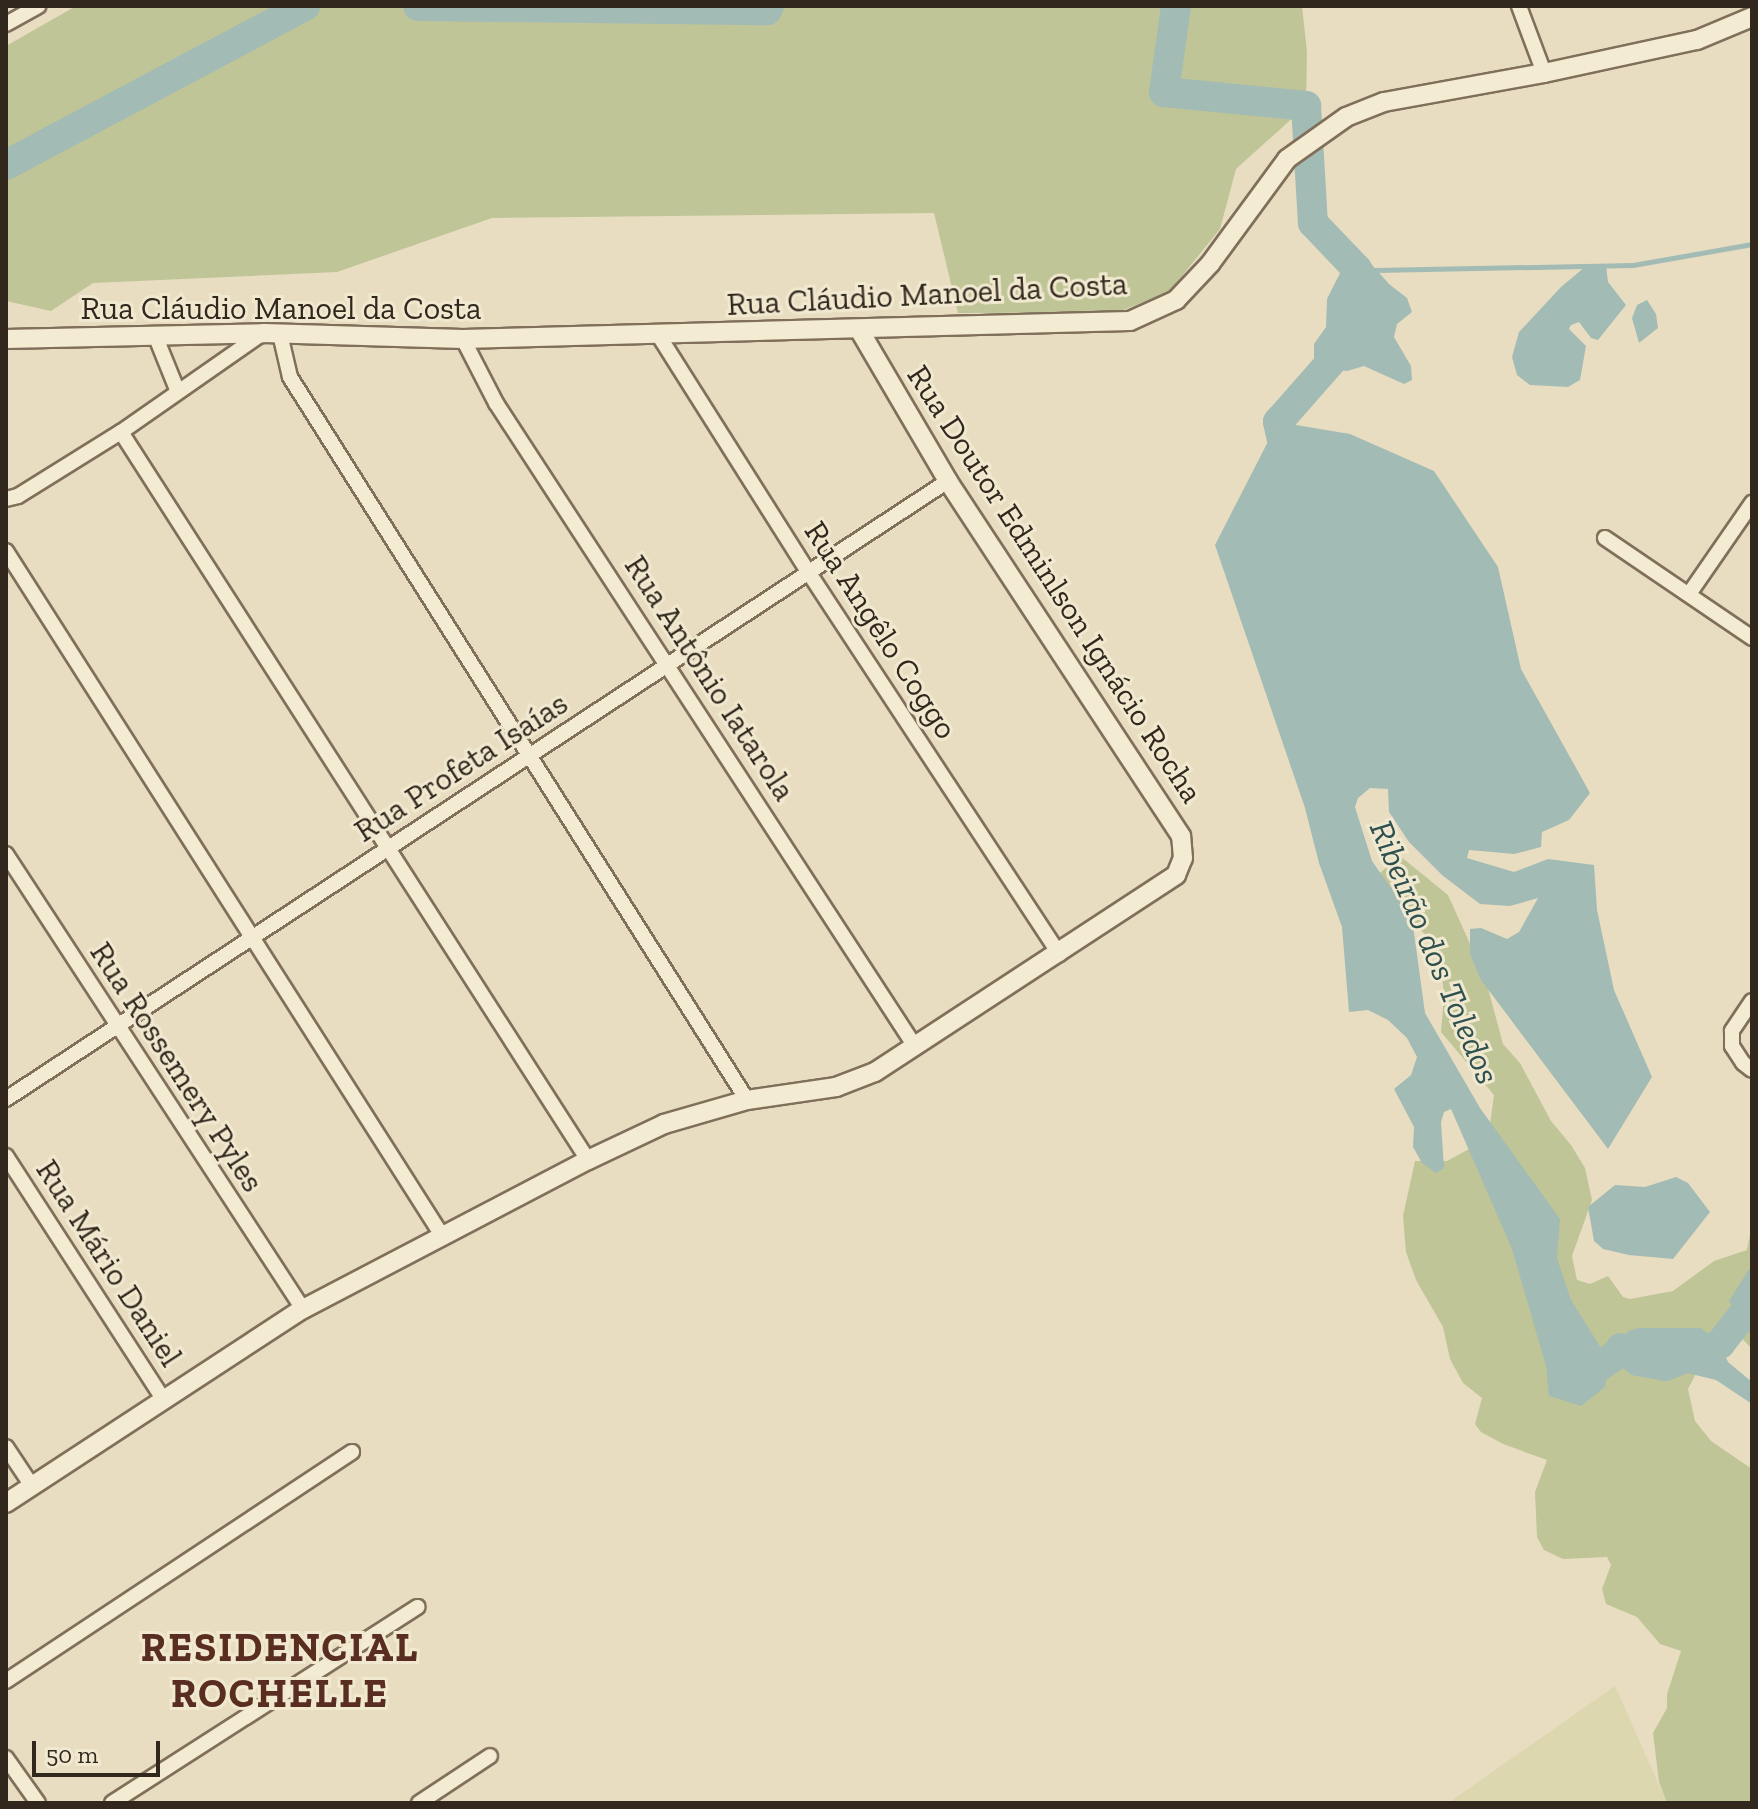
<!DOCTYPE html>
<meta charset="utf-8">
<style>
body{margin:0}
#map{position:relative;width:1758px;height:1809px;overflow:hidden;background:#e8ddc1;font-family:"Zilla Slab",serif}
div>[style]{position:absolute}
.farmland>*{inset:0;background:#ddd7b0}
.green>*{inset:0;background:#bfc597}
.water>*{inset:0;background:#a3bbb5}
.stream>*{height:5px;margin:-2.5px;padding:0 2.5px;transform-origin:2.5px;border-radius:2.5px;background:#a3bbb5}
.river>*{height:30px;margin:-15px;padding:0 15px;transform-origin:15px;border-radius:15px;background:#a3bbb5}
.roads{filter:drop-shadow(2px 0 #806f5b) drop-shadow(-2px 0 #806f5b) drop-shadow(0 2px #806f5b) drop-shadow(0 -2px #806f5b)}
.minor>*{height:14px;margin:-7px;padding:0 7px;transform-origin:7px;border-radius:7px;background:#f4ebd3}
.tertiary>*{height:18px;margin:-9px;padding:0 9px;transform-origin:9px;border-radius:9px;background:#f4ebd3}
span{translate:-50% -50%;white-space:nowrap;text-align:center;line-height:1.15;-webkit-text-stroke:6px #f1e8d0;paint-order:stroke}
.street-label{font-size:32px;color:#31271d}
.water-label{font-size:34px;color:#2e504e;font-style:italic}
.district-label{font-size:40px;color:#592e21;font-weight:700;letter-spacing:2px}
.frame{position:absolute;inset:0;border:8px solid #31271d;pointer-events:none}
.scale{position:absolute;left:32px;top:1741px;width:128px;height:36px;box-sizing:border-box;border:4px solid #31271d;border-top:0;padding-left:10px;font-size:24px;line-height:28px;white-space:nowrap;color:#31271d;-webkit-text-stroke:6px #f1e8d0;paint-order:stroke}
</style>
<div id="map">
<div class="farmland">
<i style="clip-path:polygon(1615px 1686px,1667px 1803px,1448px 1803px)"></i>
</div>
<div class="green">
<i style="clip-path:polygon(76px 6px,1302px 6px,1307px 52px,1306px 106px,1236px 169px,1220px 229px,1169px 292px,1118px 312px,958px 313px,934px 213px,492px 218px,337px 272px,93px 283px,51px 311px,6px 301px,6px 46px)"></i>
<i style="clip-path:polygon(1400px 856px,1448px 895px,1485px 977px,1503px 1044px,1520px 1063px,1551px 1121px,1571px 1145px,1585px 1168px,1592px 1200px,1572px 1256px,1577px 1280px,1590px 1284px,1608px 1276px,1623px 1297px,1630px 1299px,1673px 1291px,1714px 1261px,1747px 1250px,1752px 1225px,1752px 1349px,1731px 1327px,1712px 1343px,1688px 1389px,1695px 1421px,1711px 1441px,1752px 1469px,1752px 1803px,1667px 1803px,1659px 1782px,1653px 1733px,1667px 1708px,1667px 1694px,1681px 1651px,1660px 1644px,1637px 1617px,1606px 1604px,1602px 1589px,1611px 1565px,1607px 1557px,1563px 1559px,1544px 1550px,1537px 1537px,1535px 1492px,1547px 1460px,1503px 1444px,1481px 1432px,1475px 1424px,1482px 1398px,1463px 1383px,1450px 1359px,1443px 1327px,1416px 1280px,1406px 1252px,1403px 1216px,1415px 1161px,1447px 1161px,1471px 1148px,1490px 1124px,1494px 1095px,1441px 1032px,1444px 996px,1441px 967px,1431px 940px,1390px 901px,1380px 873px)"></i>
</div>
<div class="water">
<i style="clip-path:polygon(1365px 257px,1389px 284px,1407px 298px,1412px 312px,1397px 324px,1394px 337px,1411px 366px,1412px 380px,1404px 384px,1364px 366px,1347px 371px,1324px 368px,1314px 359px,1314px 344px,1326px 327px,1327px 299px,1347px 259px)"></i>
<i style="clip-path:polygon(1606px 265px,1608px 282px,1626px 305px,1598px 340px,1591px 338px,1579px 322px,1571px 325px,1569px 329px,1586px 346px,1580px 380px,1568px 387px,1530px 385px,1517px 375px,1512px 357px,1519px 332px,1561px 287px,1586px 266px)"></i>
<i style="clip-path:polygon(1647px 300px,1656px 314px,1658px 328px,1639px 343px,1632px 318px,1637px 305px)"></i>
<i style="clip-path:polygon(1278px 422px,1350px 434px,1434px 471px,1498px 567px,1521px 669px,1590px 793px,1569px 820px,1542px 832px,1541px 847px,1514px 854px,1469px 850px,1467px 858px,1514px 872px,1548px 859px,1594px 865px,1597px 910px,1614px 990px,1652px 1077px,1608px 1149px,1481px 980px,1470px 954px,1470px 929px,1481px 928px,1507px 939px,1519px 932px,1538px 898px,1510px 906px,1480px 904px,1442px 875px,1409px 842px,1389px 812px,1388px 789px,1370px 788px,1358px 798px,1355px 807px,1372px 861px,1412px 918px,1425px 1013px,1480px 1108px,1560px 1219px,1557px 1258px,1571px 1300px,1609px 1361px,1605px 1387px,1581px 1406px,1549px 1396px,1546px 1366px,1512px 1249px,1451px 1109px,1444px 1112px,1441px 1122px,1444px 1168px,1436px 1173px,1422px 1163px,1413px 1147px,1414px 1127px,1394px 1089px,1411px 1075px,1417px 1057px,1407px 1038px,1388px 1020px,1368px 1010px,1349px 1012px,1342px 927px,1319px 863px,1305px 808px,1215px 545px)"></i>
<i style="clip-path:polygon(1676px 1177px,1688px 1183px,1710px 1212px,1673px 1259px,1629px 1255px,1603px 1249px,1594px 1241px,1588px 1207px,1615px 1185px,1645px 1187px)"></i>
<i style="clip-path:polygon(1749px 1269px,1752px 1272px,1752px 1319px,1747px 1326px,1729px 1301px)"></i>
<i style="clip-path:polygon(1639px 1328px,1701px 1328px,1720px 1344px,1728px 1362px,1752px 1382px,1752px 1404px,1716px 1380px,1638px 1361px,1621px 1348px,1628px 1331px)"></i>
</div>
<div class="stream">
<i style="left:1375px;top:270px;width:258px;rotate:-1.1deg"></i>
<i style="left:1633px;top:265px;width:121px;rotate:-10deg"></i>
</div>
<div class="river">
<i style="left:418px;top:6px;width:349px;rotate:0.7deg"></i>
<i style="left:767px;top:10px;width:4px;rotate:-63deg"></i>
<i style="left:1176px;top:6px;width:87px;rotate:97.9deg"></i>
<i style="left:1164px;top:92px;width:143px;rotate:5.6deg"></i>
<i style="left:1306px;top:106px;width:117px;rotate:86.6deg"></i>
<i style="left:1313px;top:223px;width:64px;rotate:46.3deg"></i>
<i style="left:1357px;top:269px;width:28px;rotate:82deg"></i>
<i style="left:6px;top:165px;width:339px;rotate:-28deg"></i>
<i style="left:1287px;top:462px;width:41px;rotate:-102.7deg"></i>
<i style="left:1278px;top:422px;width:111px;rotate:-48.7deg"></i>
<i style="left:1582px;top:1350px;width:17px;rotate:65deg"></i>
<i style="left:1589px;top:1365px;width:9px;rotate:13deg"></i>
<i style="left:1598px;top:1367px;width:25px;rotate:-34deg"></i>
<i style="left:1619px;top:1353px;width:5px;rotate:-68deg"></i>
<i style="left:1621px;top:1348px;width:21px;rotate:37deg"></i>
<i style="left:1638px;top:1361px;width:27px;rotate:10deg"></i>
<i style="left:1665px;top:1366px;width:59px;rotate:-21.8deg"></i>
<i style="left:1720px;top:1344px;width:34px;rotate:-52deg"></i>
<i style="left:1741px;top:1317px;width:11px"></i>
</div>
<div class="roads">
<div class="minor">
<i style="left:1519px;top:6px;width:72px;rotate:69.5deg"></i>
<i style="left:6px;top:24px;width:37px;rotate:-29deg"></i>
<i style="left:280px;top:334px;width:44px;rotate:76.9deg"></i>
<i style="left:290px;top:377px;width:855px;rotate:57.7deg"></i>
<i style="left:155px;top:335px;width:61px;rotate:68deg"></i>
<i style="left:659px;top:336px;width:280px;rotate:57.7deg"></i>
<i style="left:809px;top:573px;width:456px;rotate:56.7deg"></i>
<i style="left:463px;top:339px;width:72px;rotate:62.7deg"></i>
<i style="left:496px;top:403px;width:766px;rotate:56.93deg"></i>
<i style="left:121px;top:432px;width:865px;rotate:57.32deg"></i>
<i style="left:6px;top:499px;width:12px;rotate:-14deg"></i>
<i style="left:18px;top:496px;width:121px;rotate:-31.9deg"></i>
<i style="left:121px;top:432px;width:173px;rotate:-34.9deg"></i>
<i style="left:1605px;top:538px;width:178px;rotate:34.2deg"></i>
<i style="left:6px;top:551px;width:813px;rotate:57.5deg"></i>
<i style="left:1689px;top:594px;width:111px;rotate:-55.3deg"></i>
<i style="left:6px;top:854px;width:543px;rotate:56.87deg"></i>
<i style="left:1752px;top:1001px;width:36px;rotate:124deg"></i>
<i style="left:1732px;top:1031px;width:15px;rotate:90deg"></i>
<i style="left:1732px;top:1046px;width:20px;rotate:57deg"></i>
<i style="left:1743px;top:1063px;width:11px;rotate:38deg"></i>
<i style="left:6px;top:1099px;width:1127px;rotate:-33.27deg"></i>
<i style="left:6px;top:1156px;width:291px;rotate:57.1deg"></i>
<i style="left:6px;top:1447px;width:47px;rotate:56.3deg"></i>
<i style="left:6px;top:1681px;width:415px;rotate:-33.5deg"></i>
<i style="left:6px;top:1758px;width:55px;rotate:54.6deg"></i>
<i style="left:112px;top:1803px;width:363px;rotate:-32.7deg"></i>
<i style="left:419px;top:1803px;width:85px;rotate:-33.5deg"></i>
</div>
<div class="tertiary">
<i style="left:6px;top:339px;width:258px;rotate:-1.3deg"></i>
<i style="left:264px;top:333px;width:199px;rotate:1.7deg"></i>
<i style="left:463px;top:339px;width:667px;rotate:-1.55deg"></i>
<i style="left:1130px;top:321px;width:51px;rotate:-24.5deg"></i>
<i style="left:1176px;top:300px;width:50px;rotate:-46.6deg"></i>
<i style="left:1210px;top:264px;width:130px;rotate:-53.7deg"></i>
<i style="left:1287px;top:159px;width:72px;rotate:-35.4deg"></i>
<i style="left:1346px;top:117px;width:41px;rotate:-21.5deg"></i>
<i style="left:1384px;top:102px;width:163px;rotate:-10.3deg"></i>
<i style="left:1544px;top:73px;width:157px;rotate:-12.2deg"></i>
<i style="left:1697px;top:40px;width:60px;rotate:-22.7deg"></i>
<i style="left:6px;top:1503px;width:355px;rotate:-33.2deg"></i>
<i style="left:303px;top:1309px;width:322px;rotate:-27.6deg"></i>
<i style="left:588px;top:1160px;width:84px;rotate:-25.3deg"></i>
<i style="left:664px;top:1124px;width:86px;rotate:-16.1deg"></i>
<i style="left:747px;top:1100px;width:90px;rotate:-8.3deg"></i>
<i style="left:836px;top:1087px;width:42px;rotate:-21deg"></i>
<i style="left:875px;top:1072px;width:360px;rotate:-33.2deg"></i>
<i style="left:1176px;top:875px;width:18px;rotate:-68deg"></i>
<i style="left:1183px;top:858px;width:22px;rotate:-95deg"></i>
<i style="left:1181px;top:836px;width:425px;rotate:-123.3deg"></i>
<i style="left:948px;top:481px;width:176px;rotate:-120.4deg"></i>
</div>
</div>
<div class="street-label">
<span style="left:927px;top:294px;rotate:-3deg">Rua Cláudio Manoel da Costa</span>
<span style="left:281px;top:308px">Rua Cláudio Manoel da Costa</span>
<span style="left:1055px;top:584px;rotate:57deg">Rua Doutor Edminlson Ignácio Rocha</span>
<span style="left:881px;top:630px;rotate:57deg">Rua Angêlo Coggo</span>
<span style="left:710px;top:678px;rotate:57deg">Rua Antônio Iatarola</span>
<span style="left:461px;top:767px;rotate:-33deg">Rua Profeta Isaías</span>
<span style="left:177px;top:1067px;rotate:57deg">Rua Rossemery Pyles</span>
<span style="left:109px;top:1263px;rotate:57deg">Rua Mário Daniel</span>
</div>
<div class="water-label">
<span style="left:1435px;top:952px;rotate:67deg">Ribeirão dos Toledos</span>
</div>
<div class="district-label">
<span style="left:280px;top:1670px">RESIDENCIAL<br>ROCHELLE</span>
</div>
<div class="frame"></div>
<div class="scale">50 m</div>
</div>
